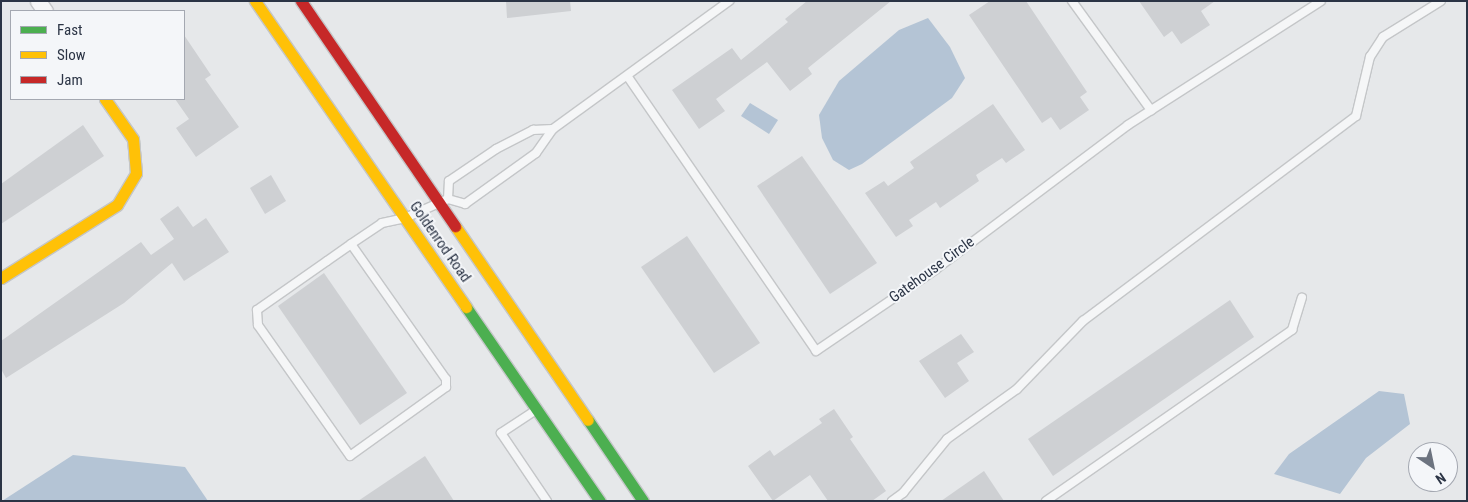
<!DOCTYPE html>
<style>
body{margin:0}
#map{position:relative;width:1468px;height:502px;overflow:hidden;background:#e6e8ea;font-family:"Roboto Condensed",sans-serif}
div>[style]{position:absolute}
.water>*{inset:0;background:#b4c4d5}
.building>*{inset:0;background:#ced0d3}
.roads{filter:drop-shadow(1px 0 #c4c6c8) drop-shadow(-1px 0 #c4c6c8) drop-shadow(0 1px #c4c6c8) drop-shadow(0 -1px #c4c6c8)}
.lane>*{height:8px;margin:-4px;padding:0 4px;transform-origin:4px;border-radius:4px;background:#f5f6f7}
.street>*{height:15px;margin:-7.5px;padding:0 7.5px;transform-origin:7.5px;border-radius:7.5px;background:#f5f6f7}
.fast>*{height:11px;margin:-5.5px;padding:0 5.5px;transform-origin:5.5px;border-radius:5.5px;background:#4caf50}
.slow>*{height:11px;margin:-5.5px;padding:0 5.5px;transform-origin:5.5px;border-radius:5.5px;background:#ffc107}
.jam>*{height:11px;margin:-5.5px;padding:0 5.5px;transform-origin:5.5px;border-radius:5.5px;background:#c62828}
span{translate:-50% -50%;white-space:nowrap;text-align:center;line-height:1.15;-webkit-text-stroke:4px #f4f6f9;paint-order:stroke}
.street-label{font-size:15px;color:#2b3445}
.frame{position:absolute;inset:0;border:2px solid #2b3445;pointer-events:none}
.legend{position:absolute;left:10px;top:10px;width:175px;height:90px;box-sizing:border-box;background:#f4f6f9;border:1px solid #a4a8b1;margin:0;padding:6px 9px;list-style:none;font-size:15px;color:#2b3445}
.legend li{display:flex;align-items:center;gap:10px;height:25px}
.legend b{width:25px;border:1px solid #a4a8b1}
.north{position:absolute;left:1408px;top:442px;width:50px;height:50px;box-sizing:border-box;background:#f4f6f9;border:1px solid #a4a8b1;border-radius:50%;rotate:146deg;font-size:14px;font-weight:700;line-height:20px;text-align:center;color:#2b3445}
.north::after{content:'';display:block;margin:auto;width:18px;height:22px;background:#6c737f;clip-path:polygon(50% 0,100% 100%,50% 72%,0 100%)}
</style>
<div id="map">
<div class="water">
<i style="clip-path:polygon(928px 18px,950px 47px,965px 78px,952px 98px,862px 164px,849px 170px,833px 160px,822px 138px,819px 115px,839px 81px,899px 30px)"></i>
<i style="clip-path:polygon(750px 103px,778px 120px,769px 134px,741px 116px)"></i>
<i style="clip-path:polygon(1379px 391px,1404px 394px,1410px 424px,1366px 458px,1340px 494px,1274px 474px,1289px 454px)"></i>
<i style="clip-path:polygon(73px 455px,185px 467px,208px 501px,2px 501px)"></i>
</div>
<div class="building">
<i style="clip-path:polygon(506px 1px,570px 1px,571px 11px,507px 18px)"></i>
<i style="clip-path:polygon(807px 1px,891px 1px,808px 68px,812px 74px,790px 91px,767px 62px,716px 99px,725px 111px,699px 129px,672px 90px,732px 48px,741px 60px,788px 22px,785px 19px)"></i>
<i style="clip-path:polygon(990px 1px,1026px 1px,1087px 92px,1080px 97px,1089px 110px,1060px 130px,1051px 117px,1042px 123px,969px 15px)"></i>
<i style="clip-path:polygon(1139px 1px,1215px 1px,1201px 11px,1210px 25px,1181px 44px,1172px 31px,1164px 37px)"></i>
<i style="clip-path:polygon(184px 35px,211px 75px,205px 79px,239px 127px,196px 157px,176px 128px,189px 119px,175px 99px,184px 99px)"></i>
<i style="clip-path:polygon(993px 104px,1025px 150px,1006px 163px,1002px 158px,976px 175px,979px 181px,940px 208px,936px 202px,909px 220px,913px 226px,896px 237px,865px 193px,884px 181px,888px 186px,914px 168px,910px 162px)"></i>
<i style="clip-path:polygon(83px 125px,104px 156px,1px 224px,1px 184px)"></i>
<i style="clip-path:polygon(802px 156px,877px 263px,830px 294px,757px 186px)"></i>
<i style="clip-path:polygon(271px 175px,286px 201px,265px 214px,250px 188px)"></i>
<i style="clip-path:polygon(178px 206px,193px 227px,206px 218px,229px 252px,184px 281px,172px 263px,124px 303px,6px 378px,1px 369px,1px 341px,141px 242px,151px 255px,174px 239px,160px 219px)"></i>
<i style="clip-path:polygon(687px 236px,760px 343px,714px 373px,641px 267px)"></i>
<i style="clip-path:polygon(324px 273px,407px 393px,360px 425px,278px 306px)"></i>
<i style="clip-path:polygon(1230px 300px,1254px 337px,1053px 476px,1028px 439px)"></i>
<i style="clip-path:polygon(961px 334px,974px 352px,957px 363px,969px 381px,945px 398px,919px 361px)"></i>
<i style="clip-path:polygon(834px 409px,853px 437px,850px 439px,886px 491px,872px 501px,828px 501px,810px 475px,773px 501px,748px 466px,770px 450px,774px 456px,822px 423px,819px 419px)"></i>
<i style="clip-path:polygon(425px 456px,454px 501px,358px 501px)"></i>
<i style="clip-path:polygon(984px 471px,1004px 501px,941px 501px)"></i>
</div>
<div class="roads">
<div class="lane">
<i style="left:1072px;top:1px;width:135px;rotate:54.1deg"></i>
<i style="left:628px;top:77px;width:332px;rotate:55.5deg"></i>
<i style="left:816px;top:351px;width:144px;rotate:-34.2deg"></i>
<i style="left:935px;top:270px;width:241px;rotate:-36.9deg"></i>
<i style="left:1128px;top:125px;width:229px;rotate:-32.7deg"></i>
<i style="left:448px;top:199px;width:18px;rotate:-87deg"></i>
<i style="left:449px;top:181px;width:57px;rotate:-34.2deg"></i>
<i style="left:496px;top:149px;width:42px;rotate:-27.2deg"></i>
<i style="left:533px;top:130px;width:20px;rotate:-3deg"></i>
<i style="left:351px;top:244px;width:165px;rotate:54.9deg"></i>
<i style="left:446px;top:379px;width:8px;rotate:90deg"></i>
<i style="left:446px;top:387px;width:118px;rotate:144.3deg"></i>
<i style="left:350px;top:456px;width:160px;rotate:-125.1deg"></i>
<i style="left:258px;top:325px;width:15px;rotate:-94deg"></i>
<i style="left:257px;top:310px;width:85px;rotate:-35deg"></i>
<i style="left:327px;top:261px;width:29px;rotate:-35deg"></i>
<i style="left:351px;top:244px;width:37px;rotate:-34deg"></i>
<i style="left:382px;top:223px;width:24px;rotate:-12deg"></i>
<i style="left:405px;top:218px;width:47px;rotate:-23.8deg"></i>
<i style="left:448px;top:199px;width:18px;rotate:16deg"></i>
<i style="left:465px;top:204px;width:87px;rotate:-35.7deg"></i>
<i style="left:536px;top:153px;width:29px;rotate:-55deg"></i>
<i style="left:553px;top:129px;width:218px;rotate:-36deg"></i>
<i style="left:536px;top:410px;width:42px;rotate:146.7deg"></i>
<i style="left:501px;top:433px;width:82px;rotate:55.9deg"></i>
<i style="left:892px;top:501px;width:14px;rotate:-36deg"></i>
<i style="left:903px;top:493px;width:70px;rotate:-50.8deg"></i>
<i style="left:947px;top:439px;width:86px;rotate:-35.5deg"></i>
<i style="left:1017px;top:389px;width:95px;rotate:-45.9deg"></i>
<i style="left:1083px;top:321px;width:341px;rotate:-36.9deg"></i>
<i style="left:1356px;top:116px;width:61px;rotate:-76.7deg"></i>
<i style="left:1370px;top:57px;width:24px;rotate:-57deg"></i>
<i style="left:1383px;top:37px;width:68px;rotate:-31.8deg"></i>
<i style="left:1046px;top:501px;width:300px;rotate:-34.8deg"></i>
<i style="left:1292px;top:330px;width:34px;rotate:-73deg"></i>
</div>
<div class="street">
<i style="left:38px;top:1px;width:12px;rotate:55deg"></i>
</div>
<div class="fast">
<i style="left:466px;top:307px;width:236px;rotate:55.4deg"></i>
<i style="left:588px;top:420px;width:98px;rotate:55.8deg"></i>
</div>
<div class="slow">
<i style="left:255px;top:1px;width:372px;rotate:55.4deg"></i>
<i style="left:455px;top:226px;width:235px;rotate:55.6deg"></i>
<i style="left:1px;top:278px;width:137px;rotate:-32.2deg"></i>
<i style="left:117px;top:205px;width:37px;rotate:-59deg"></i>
<i style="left:136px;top:173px;width:34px;rotate:-95deg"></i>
<i style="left:133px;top:139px;width:49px;rotate:-125deg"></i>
</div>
<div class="jam">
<i style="left:301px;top:1px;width:273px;rotate:55.6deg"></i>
</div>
</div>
<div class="street-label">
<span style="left:440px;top:242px;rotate:55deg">Goldenrod Road</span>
<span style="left:932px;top:270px;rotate:-36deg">Gatehouse Circle</span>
</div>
<div class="frame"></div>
<ul class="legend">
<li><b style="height:6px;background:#4caf50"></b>Fast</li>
<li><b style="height:6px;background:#ffc107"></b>Slow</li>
<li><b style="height:6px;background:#c62828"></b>Jam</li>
</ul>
<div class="north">N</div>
</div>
